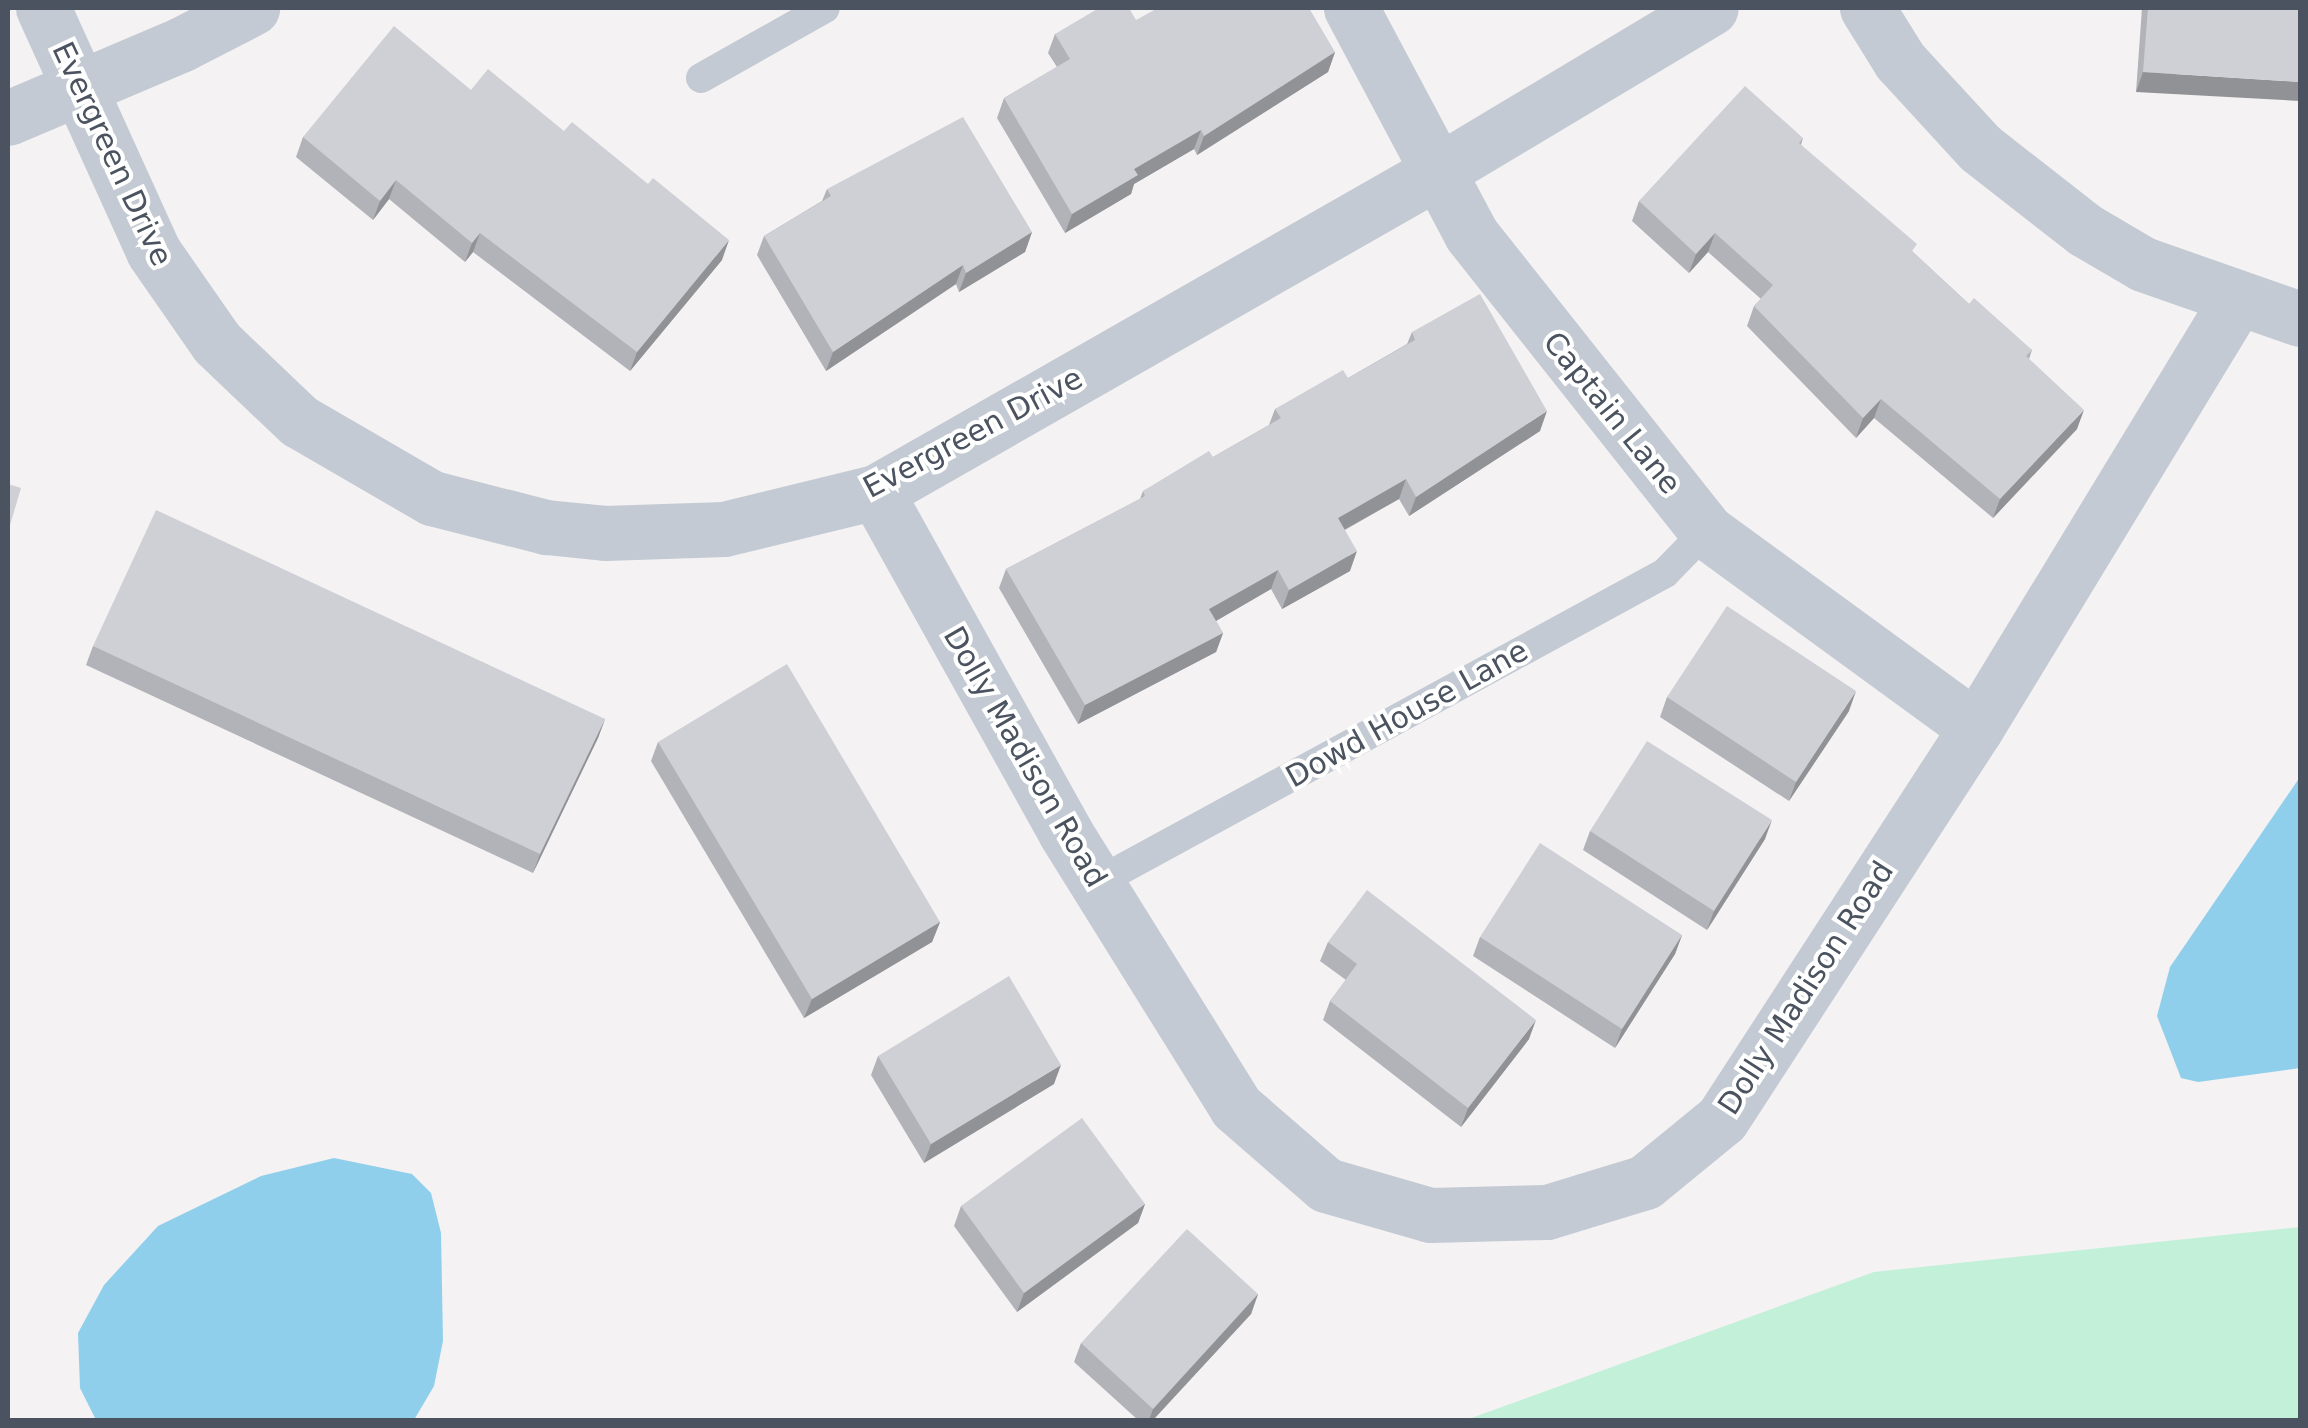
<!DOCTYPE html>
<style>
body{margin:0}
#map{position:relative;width:2308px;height:1428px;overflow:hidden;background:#f4f2f2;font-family:"DejaVu Sans",sans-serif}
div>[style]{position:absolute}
.green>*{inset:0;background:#c2f0d9}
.water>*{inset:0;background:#90cfec}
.service>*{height:30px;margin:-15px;padding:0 15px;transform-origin:15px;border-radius:15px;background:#c3cad3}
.minor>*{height:55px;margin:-27.5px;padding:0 27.5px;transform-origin:27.5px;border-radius:27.5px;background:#c3cad3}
.wall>*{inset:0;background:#b2b3b8}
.shaded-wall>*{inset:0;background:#919296}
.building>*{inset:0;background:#cfd0d6}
span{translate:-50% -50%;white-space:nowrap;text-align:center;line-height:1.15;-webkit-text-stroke:8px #fff;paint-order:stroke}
.street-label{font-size:30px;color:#4a535f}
.frame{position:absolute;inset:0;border:10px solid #4a535f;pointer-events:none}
</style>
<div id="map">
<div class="green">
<i style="clip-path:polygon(2300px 1227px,2300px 1420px,1466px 1420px,1874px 1272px)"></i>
</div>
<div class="water">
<i style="clip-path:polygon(2300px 777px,2300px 1068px,2198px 1082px,2181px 1078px,2157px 1016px,2170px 967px)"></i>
<i style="clip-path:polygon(334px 1158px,412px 1174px,431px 1193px,441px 1233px,443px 1341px,434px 1386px,414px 1420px,96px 1420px,80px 1388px,78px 1333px,104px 1285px,158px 1226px,261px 1176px)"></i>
</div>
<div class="service">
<i style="left:701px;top:78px;width:142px;rotate:-29.4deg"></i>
<i style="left:1096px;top:883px;width:648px;rotate:-28.58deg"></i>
<i style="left:1665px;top:573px;width:59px;rotate:-45.7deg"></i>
</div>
<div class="minor">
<i style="left:43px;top:8px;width:267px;rotate:65.6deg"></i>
<i style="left:153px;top:251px;width:112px;rotate:55.2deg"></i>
<i style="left:217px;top:343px;width:113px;rotate:43.6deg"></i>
<i style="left:299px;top:421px;width:154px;rotate:30.1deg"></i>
<i style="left:432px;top:498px;width:118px;rotate:14.3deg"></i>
<i style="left:546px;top:527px;width:59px;rotate:5.8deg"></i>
<i style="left:605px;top:533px;width:119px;rotate:-1.9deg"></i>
<i style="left:724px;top:529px;width:156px;rotate:-13.7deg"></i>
<i style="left:876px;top:492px;width:652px;rotate:-29.71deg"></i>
<i style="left:1442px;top:169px;width:313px;rotate:-30.9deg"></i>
<i style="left:1351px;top:8px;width:256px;rotate:62deg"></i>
<i style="left:1471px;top:234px;width:379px;rotate:51.6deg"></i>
<i style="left:1706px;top:531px;width:334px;rotate:36.1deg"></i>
<i style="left:1867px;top:8px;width:62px;rotate:58.1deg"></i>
<i style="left:1900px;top:61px;width:118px;rotate:47.4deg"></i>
<i style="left:1980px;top:148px;width:133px;rotate:38deg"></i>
<i style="left:2085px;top:230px;width:67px;rotate:30.4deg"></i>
<i style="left:2143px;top:264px;width:166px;rotate:19.3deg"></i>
<i style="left:8px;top:118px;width:189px;rotate:-23deg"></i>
<i style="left:182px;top:44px;width:79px;rotate:-27.2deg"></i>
<i style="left:876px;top:492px;width:389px;rotate:60.9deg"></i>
<i style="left:1065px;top:832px;width:324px;rotate:58.1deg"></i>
<i style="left:1236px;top:1107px;width:119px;rotate:40.9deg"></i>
<i style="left:1326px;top:1185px;width:108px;rotate:16.1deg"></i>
<i style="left:1430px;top:1215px;width:117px;rotate:-1.5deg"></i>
<i style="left:1547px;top:1212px;width:102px;rotate:-17deg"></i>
<i style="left:1645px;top:1182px;width:99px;rotate:-39.3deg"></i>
<i style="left:1722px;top:1119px;width:466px;rotate:-57deg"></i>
<i style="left:1976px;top:728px;width:502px;rotate:-58.68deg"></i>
</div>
<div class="wall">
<i style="clip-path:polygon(2142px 8px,2300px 8px,2136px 92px)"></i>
<i style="clip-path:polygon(1136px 20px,1335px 52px,1328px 72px,1197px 155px,1194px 149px,1134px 184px,1131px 194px,1065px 233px,997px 118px,1004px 98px,1057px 67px,1048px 53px,1055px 34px)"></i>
<i style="clip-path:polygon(471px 90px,722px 260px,630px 371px,473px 252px,465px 262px,389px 199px,373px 220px,296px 157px,303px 137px)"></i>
<i style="clip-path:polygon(1803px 138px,1801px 145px,1914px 253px,1969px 304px,2032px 350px,2029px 359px,2077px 429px,1993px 518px,1874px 418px,1856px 438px,1747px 326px,1754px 306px,1761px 299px,1708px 252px,1689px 273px,1632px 221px,1639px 201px)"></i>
<i style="clip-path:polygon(827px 189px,1032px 232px,1025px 252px,959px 292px,956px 284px,826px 371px,757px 255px,764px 236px,822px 201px)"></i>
<i style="clip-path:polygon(1412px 332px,1540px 431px,1409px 516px,1399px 499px,1345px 530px,1350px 571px,1282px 609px,1271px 589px,1216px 621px,1223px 633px,1216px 652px,1078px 724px,999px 588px,1006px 569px,1140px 499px,1143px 491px,1213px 457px,1269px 425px,1275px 409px,1348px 378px,1407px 344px)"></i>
<i style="clip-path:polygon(93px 646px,605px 719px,598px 738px,533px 873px,86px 665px)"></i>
<i style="clip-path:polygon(1667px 697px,1849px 711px,1789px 801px,1660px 717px)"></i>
<i style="clip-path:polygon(658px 742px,940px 922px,932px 942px,804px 1018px,651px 761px)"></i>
<i style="clip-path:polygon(1590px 831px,1765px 839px,1707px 930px,1583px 850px)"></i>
<i style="clip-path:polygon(1682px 935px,1675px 954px,1615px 1048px,1473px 956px,1480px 937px)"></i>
<i style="clip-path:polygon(1328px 942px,1529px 1039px,1461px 1127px,1323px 1020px,1330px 1001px,1346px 980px,1320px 961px)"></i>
<i style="clip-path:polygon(878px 1056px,1054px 1084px,924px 1163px,871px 1075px)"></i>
<i style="clip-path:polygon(1145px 1204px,1138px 1223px,1017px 1312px,954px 1226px,961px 1206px)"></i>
<i style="clip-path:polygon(1258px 1294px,1251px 1314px,1153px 1420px,1138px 1420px,1074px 1362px,1081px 1343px)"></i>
</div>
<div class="shaded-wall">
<i style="clip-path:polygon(1335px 52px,1328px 72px,1197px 155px,1204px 136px)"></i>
<i style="clip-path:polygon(2143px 72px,2300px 82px,2300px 101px,2136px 92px)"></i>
<i style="clip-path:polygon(1201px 130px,1194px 149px,1134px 184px,1131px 194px,1065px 233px,1072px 214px,1134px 169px)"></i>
<i style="clip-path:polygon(396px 180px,389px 199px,373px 220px,380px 201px)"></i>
<i style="clip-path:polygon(1032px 232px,1025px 252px,959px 292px,966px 273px)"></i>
<i style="clip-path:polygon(480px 233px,473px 252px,465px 262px,472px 243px)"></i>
<i style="clip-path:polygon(1715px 233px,1708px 252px,1689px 273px,1696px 254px)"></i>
<i style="clip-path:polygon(729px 240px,722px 260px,630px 371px,637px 352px)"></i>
<i style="clip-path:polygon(963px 265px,956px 284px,826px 371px,833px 352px)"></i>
<i style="clip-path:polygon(1881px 399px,1874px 418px,1856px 438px,1863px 418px)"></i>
<i style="clip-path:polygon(2084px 410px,2077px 429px,1993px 518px,2000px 499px)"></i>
<i style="clip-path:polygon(1547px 411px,1540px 431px,1409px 516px,1416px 497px)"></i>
<i style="clip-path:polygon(1406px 479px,1399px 499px,1331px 537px,1338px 518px)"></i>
<i style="clip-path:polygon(1357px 551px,1350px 571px,1282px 609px,1289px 590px)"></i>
<i style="clip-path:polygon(1278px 570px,1271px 589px,1202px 629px,1209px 609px)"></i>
<i style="clip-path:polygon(1223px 633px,1216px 652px,1078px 724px,1085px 705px)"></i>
<i style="clip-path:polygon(1856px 691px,1849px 711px,1789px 801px,1796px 782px)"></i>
<i style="clip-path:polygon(605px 719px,598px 738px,533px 873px,540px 854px)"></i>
<i style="clip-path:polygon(1772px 820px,1765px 839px,1707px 930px,1714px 911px)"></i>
<i style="clip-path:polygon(940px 922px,932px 942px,804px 1018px,812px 999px)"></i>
<i style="clip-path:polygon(1682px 935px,1675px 954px,1615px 1048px,1622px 1029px)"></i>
<i style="clip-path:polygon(1536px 1020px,1529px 1039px,1461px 1127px,1468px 1108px)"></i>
<i style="clip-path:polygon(1061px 1065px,1054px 1084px,924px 1163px,931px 1144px)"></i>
<i style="clip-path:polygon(1145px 1204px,1138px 1223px,1017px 1312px,1024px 1293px)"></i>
<i style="clip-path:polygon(1258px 1294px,1251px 1314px,1153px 1420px,1149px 1420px,1153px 1409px)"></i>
</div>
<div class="building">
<i style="clip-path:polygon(1099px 8px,1129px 8px,1136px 20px,1158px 8px,1309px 8px,1335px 52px,1204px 136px,1201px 130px,1134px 169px,1138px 175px,1072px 214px,1004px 98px,1070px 59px,1055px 34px)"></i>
<i style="clip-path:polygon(2148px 8px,2300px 8px,2300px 82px,2143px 72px)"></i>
<i style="clip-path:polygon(394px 26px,471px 90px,488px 69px,564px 131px,572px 122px,648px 184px,653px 178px,729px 240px,637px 352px,480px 233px,472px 243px,396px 180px,380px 201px,303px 137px)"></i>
<i style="clip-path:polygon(1745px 86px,1803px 138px,1799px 143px,1917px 244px,1912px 251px,1969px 304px,1974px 298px,2032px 350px,2026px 356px,2084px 410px,2000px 499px,1881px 399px,1863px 418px,1754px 306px,1773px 285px,1715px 233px,1696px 254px,1639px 201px)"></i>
<i style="clip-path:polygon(963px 117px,1032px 232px,966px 273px,963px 265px,833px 352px,764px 236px,831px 196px,827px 189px)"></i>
<i style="clip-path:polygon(1480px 294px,1547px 411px,1416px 497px,1406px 479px,1338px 518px,1357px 551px,1289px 590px,1278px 570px,1209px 609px,1223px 633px,1085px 705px,1006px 569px,1145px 496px,1143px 491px,1209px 451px,1213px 457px,1281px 418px,1275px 409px,1343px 370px,1348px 378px,1415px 340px,1412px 332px)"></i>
<i style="clip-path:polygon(8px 484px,21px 488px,8px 532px)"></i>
<i style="clip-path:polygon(156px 510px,605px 719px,540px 854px,93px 646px)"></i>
<i style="clip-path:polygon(1727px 606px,1856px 691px,1796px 782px,1667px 697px)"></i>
<i style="clip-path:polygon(787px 664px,940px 922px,812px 999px,658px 742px)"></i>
<i style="clip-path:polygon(1647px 741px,1772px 820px,1714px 911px,1590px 831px)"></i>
<i style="clip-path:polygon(1540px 843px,1682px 935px,1622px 1029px,1480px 937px)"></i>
<i style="clip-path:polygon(1367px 890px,1536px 1020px,1468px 1108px,1330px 1001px,1357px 964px,1328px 942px)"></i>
<i style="clip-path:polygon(1009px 976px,1061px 1065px,931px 1144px,878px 1056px)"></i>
<i style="clip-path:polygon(1082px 1118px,1145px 1204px,1024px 1293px,961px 1206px)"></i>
<i style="clip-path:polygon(1187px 1229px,1258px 1294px,1153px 1409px,1081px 1343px)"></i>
</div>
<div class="street-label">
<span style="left:112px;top:154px;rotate:65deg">Evergreen Drive</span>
<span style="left:1612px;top:413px;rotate:51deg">Captain Lane</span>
<span style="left:973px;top:433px;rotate:-28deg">Evergreen Drive</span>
<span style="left:1407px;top:714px;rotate:-29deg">Dowd House Lane</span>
<span style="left:1025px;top:757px;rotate:60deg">Dolly Madison Road</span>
<span style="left:1806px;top:988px;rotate:-57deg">Dolly Madison Road</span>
</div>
<div class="frame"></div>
</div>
